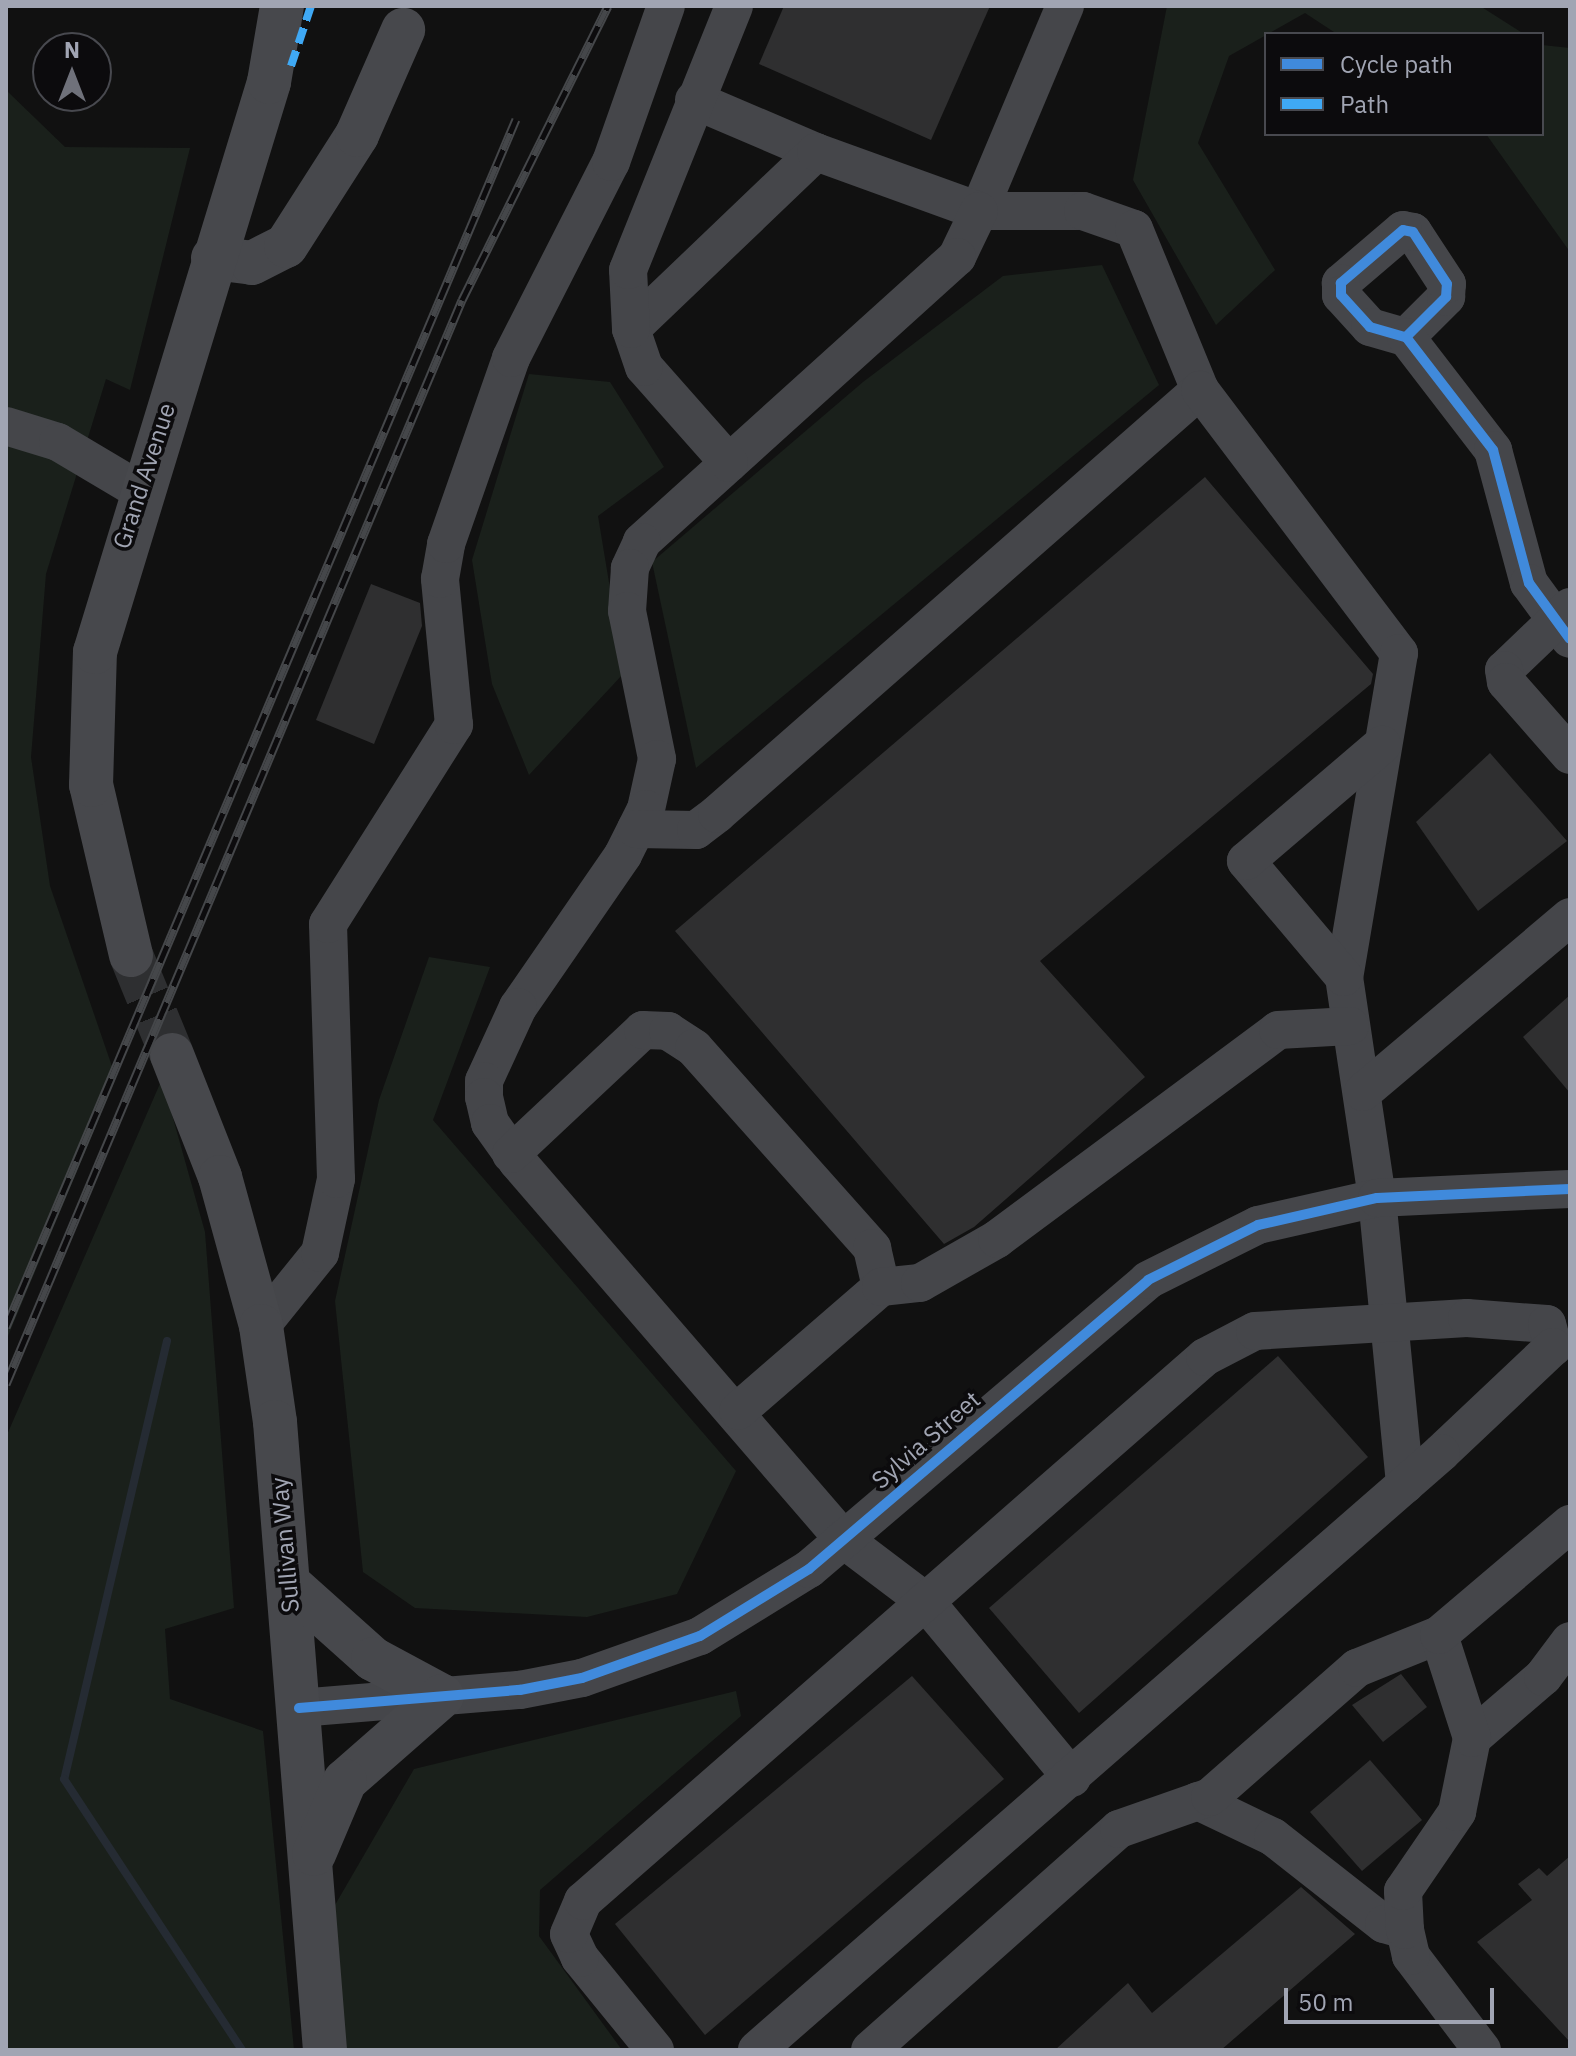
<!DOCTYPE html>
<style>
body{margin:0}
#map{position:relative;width:1576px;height:2056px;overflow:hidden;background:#111;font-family:"IBM Plex Sans",sans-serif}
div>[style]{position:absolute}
.green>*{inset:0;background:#1a201b}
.stream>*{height:8px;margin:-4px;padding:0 4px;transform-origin:4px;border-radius:4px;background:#252b33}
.building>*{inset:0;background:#2f2f30}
.major-tunnel>*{height:44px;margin-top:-22px;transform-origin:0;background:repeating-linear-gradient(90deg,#2e2f31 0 44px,transparent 0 66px)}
.minor>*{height:38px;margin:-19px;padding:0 19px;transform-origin:19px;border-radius:19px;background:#45464a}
.major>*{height:44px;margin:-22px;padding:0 22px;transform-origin:22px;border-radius:22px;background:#47484c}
.rail>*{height:9px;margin-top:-4.5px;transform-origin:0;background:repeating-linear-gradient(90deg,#0c0b0d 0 18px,#45474a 0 36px);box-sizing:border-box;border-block:2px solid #45474a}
.quiet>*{height:8px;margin-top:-4px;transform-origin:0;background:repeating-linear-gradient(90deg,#3fa9f5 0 16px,transparent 0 24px)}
.cycleway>*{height:10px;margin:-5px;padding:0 5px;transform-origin:5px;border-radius:5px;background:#408adc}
span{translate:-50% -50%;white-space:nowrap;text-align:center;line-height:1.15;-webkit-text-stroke:7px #0c0b0d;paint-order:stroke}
.street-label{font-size:24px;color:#a1a5b3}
.frame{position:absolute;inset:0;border:8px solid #a1a5b3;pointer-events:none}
.legend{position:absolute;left:1264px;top:32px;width:280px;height:104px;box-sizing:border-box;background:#0c0b0d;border:2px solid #48494f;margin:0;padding:10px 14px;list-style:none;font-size:24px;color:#a1a5b3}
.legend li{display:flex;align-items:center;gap:16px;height:40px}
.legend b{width:40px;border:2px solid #48494f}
.north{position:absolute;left:32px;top:32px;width:80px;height:80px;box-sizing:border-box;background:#0c0b0d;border:2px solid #48494f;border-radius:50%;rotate:0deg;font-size:22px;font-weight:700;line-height:32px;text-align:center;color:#a1a5b3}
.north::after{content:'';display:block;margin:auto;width:28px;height:36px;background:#6f717a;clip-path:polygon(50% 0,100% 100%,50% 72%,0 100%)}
.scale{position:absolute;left:1284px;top:1988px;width:210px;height:36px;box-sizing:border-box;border:4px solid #a1a5b3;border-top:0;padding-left:10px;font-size:24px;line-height:28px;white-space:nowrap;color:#a1a5b3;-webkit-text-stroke:6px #0c0b0d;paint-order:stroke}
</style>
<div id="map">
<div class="green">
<i style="clip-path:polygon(1167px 6px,1480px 6px,1524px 34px,1337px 34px,1305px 13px,1229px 56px,1198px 143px,1275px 270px,1216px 325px,1133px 180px)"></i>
<i style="clip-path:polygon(1542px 45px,1570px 48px,1570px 252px,1486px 134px,1542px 134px)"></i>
<i style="clip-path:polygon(6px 90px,65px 147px,190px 148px,130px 390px,106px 379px,46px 574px,31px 757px,50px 886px,116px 1078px,6px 1341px)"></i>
<i style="clip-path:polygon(1102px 265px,1159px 385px,696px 768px,652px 562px,863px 382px,1003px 276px)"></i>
<i style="clip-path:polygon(529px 374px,610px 382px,664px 467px,598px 516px,624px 673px,529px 775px,492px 684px,472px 560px)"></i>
<i style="clip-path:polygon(429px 957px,490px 967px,433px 1120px,736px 1471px,677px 1594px,587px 1617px,415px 1608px,363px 1572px,335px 1301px,379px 1100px)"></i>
<i style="clip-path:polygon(162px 1079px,205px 1232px,234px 1608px,165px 1629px,170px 1699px,263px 1731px,294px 2050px,6px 2050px,6px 1437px)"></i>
<i style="clip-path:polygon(736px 1691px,741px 1716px,540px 1890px,539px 1936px,622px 2050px,344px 2050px,335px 1905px,414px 1769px)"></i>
</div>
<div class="stream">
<i style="left:167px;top:1341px;width:450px;rotate:103.2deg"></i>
<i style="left:64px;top:1779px;width:324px;rotate:56.7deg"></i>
</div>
<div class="building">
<i style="clip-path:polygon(784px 6px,990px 6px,931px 140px,759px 64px)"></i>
<i style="clip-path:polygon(1205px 477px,1373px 674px,1371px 684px,1040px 961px,1145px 1077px,974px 1227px,944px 1244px,675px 931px)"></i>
<i style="clip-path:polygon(371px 584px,420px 603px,422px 626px,374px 744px,316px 720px)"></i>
<i style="clip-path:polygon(1490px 753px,1567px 841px,1478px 911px,1416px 822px)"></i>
<i style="clip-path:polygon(1570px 995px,1570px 1093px,1523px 1037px)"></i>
<i style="clip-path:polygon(1278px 1356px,1368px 1457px,1079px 1713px,989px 1608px)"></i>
<i style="clip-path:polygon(1401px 1674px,1427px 1707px,1383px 1742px,1352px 1705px)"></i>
<i style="clip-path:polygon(912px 1676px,1004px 1779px,705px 2035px,615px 1924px)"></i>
<i style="clip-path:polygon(1370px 1760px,1422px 1820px,1362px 1871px,1310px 1812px)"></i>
<i style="clip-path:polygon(1570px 1856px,1570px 2042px,1477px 1942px,1532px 1900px,1518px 1884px,1539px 1868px,1547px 1876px)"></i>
<i style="clip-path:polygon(1301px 1887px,1355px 1934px,1221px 2050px,1055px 2050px,1128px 1983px,1152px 2013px)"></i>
</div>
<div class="major-tunnel">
<i style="left:131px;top:955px;width:108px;rotate:67.7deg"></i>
</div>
<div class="minor">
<i style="left:1065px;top:6px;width:222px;rotate:112.8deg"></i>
<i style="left:979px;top:211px;width:104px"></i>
<i style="left:1083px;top:211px;width:54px;rotate:19.4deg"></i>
<i style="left:1134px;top:229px;width:174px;rotate:67.7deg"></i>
<i style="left:694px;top:100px;width:133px;rotate:23.1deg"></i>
<i style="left:631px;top:329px;width:256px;rotate:-43.7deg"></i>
<i style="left:816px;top:152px;width:173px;rotate:19.9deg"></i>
<i style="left:979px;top:211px;width:51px;rotate:115.6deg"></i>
<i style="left:957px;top:257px;width:425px;rotate:137.9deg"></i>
<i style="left:642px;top:542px;width:29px;rotate:115deg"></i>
<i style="left:630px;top:568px;width:43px;rotate:94deg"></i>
<i style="left:627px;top:611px;width:151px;rotate:78.5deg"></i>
<i style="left:657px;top:759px;width:51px;rotate:102.4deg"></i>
<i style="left:646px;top:809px;width:51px;rotate:116.6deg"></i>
<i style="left:623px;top:855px;width:185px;rotate:124.6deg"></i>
<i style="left:518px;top:1007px;width:81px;rotate:114.7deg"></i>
<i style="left:484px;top:1081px;width:16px;rotate:90deg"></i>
<i style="left:484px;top:1097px;width:27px;rotate:77deg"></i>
<i style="left:490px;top:1123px;width:47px;rotate:54.6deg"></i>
<i style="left:517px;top:1161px;width:499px;rotate:49.2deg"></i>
<i style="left:843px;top:1539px;width:103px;rotate:37.1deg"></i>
<i style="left:925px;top:1601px;width:230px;rotate:50.3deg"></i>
<i style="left:1406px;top:337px;width:57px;rotate:-45deg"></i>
<i style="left:1446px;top:297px;width:13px;rotate:-86deg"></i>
<i style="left:1447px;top:284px;width:62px;rotate:-123.2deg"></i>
<i style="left:1413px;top:232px;width:10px;rotate:-169deg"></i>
<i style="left:1403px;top:230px;width:82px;rotate:139.5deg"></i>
<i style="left:1341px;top:283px;width:12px;rotate:90deg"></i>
<i style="left:1341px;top:295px;width:43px;rotate:47.8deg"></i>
<i style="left:1370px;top:327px;width:37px;rotate:16deg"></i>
<i style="left:1406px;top:337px;width:143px;rotate:52.4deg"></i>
<i style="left:1493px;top:450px;width:138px;rotate:74.9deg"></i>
<i style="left:1529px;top:583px;width:69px;rotate:53.8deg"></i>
<i style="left:6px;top:426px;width:54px;rotate:17.1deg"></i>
<i style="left:58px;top:442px;width:94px;rotate:30.7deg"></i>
<i style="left:729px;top:463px;width:128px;rotate:-131.5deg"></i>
<i style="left:644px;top:367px;width:40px;rotate:-108.9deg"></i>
<i style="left:631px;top:329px;width:59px;rotate:-92.9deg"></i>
<i style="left:628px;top:270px;width:284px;rotate:-68.1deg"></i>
<i style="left:1570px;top:607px;width:91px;rotate:136.3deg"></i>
<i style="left:1504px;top:670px;width:12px;rotate:81deg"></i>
<i style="left:1506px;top:682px;width:97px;rotate:48.8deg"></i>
<i style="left:636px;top:829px;width:60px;rotate:1deg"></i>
<i style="left:696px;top:830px;width:26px;rotate:-37deg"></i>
<i style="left:717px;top:814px;width:643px;rotate:-41.28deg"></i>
<i style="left:1200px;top:390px;width:330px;rotate:52.9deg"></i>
<i style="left:1399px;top:653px;width:329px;rotate:99.6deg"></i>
<i style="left:1344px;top:977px;width:223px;rotate:81.5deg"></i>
<i style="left:1377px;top:1198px;width:288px;rotate:84.4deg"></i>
<i style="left:1344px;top:977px;width:152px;rotate:-130.2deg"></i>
<i style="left:1246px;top:861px;width:179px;rotate:-40.5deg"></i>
<i style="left:1363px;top:1092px;width:271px;rotate:-40.2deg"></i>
<i style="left:511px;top:1154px;width:181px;rotate:-43.2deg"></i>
<i style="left:643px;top:1030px;width:25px;rotate:2deg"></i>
<i style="left:668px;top:1031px;width:31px;rotate:33deg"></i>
<i style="left:694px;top:1048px;width:268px;rotate:48.3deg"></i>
<i style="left:872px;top:1248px;width:40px;rotate:77deg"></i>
<i style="left:881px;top:1287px;width:189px;rotate:139.1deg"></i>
<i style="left:881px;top:1287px;width:39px;rotate:-6deg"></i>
<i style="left:920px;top:1283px;width:89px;rotate:-29.7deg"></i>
<i style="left:997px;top:1239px;width:350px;rotate:-36.6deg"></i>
<i style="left:1278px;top:1030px;width:72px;rotate:-3.2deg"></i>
<i style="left:261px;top:1326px;width:94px;rotate:-51.1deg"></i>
<i style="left:320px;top:1253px;width:76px;rotate:-77.8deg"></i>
<i style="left:336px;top:1179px;width:255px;rotate:-91.8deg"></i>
<i style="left:328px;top:924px;width:236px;rotate:-57.7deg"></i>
<i style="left:454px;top:725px;width:147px;rotate:-95.5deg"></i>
<i style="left:440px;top:579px;width:36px;rotate:-80deg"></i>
<i style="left:446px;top:544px;width:197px;rotate:-70.7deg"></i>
<i style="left:511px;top:358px;width:220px;rotate:-63deg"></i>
<i style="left:611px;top:162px;width:165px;rotate:-70.6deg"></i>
<i style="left:299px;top:1708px;width:222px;rotate:-4.7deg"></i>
<i style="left:520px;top:1690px;width:63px;rotate:-11deg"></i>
<i style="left:582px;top:1678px;width:125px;rotate:-19.6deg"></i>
<i style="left:700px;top:1636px;width:128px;rotate:-31.6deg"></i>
<i style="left:809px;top:1569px;width:445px;rotate:-40.4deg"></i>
<i style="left:1148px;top:1280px;width:123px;rotate:-26.6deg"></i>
<i style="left:1258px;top:1225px;width:122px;rotate:-12.8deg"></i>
<i style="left:1377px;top:1198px;width:193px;rotate:-2.7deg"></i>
<i style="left:1472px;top:1738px;width:94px;rotate:-40.7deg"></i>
<i style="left:1543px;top:1677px;width:45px;rotate:-53.1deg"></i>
<i style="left:1198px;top:1801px;width:83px;rotate:25.6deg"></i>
<i style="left:1273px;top:1837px;width:141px;rotate:38.1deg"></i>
<i style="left:1384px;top:1924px;width:22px;rotate:16deg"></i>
<i style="left:655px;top:2050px;width:119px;rotate:-129.2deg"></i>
<i style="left:580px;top:1958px;width:26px;rotate:-115deg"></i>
<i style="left:569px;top:1934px;width:36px;rotate:-67deg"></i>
<i style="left:583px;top:1901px;width:826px;rotate:-41.17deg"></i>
<i style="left:1205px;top:1357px;width:56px;rotate:-27.5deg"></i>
<i style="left:1255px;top:1331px;width:212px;rotate:-3.5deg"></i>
<i style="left:1467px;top:1318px;width:80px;rotate:4.3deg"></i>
<i style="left:1547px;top:1324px;width:24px;rotate:75deg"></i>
<i style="left:1553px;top:1347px;width:154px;rotate:136.6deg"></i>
<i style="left:1441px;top:1453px;width:908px;rotate:138.89deg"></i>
<i style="left:870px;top:2050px;width:333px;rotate:-41.6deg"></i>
<i style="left:1119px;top:1829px;width:96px;rotate:-19.4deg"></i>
<i style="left:1210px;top:1797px;width:196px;rotate:-41.3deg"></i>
<i style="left:1357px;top:1668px;width:88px;rotate:-21.9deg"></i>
<i style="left:1482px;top:2050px;width:118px;rotate:-127.1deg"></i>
<i style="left:1411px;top:1956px;width:27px;rotate:-103deg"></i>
<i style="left:1405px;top:1930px;width:39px;rotate:-93deg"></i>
<i style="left:1403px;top:1891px;width:96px;rotate:-55.6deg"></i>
<i style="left:1457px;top:1812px;width:76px;rotate:-78.5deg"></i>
<i style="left:1472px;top:1738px;width:108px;rotate:-107.8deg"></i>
<i style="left:1439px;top:1635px;width:172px;rotate:-40.3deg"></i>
</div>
<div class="major">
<i style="left:213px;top:258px;width:39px;rotate:7deg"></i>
<i style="left:252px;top:263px;width:38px;rotate:-27deg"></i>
<i style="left:286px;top:246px;width:132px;rotate:-57.4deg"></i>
<i style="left:357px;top:135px;width:115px;rotate:-66.3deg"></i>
<i style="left:131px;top:955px;width:175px;rotate:-103.2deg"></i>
<i style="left:91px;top:785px;width:133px;rotate:-88.3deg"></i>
<i style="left:95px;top:652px;width:596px;rotate:-73.02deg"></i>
<i style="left:269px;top:82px;width:77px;rotate:-80.3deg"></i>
<i style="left:172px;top:1055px;width:131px;rotate:68.5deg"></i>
<i style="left:220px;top:1177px;width:155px;rotate:74.6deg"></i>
<i style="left:261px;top:1326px;width:97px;rotate:81.7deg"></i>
<i style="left:275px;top:1422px;width:630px;rotate:85.45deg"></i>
<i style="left:288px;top:1583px;width:114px;rotate:41.8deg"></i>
<i style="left:373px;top:1659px;width:78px;rotate:28.2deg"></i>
<i style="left:442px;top:1696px;width:129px;rotate:138.8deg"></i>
<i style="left:345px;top:1781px;width:79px;rotate:113deg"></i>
</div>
<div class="rail">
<i style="left:6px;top:1327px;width:1311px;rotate:-67.11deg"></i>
<i style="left:6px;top:1384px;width:1176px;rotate:-67.19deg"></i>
<i style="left:462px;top:300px;width:328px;rotate:-63.6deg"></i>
</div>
<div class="quiet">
<i style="left:291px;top:66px;width:63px;rotate:-71.6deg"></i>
</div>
<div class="cycleway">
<i style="left:1406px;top:337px;width:57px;rotate:-45deg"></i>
<i style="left:1446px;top:297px;width:13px;rotate:-86deg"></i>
<i style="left:1447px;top:284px;width:62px;rotate:-123.2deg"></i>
<i style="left:1413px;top:232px;width:10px;rotate:-169deg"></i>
<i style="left:1403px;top:230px;width:82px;rotate:139.5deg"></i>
<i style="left:1341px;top:283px;width:12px;rotate:90deg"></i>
<i style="left:1341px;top:295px;width:43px;rotate:47.8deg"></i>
<i style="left:1370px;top:327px;width:37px;rotate:16deg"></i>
<i style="left:1406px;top:337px;width:143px;rotate:52.4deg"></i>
<i style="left:1493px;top:450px;width:138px;rotate:74.9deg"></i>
<i style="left:1529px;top:583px;width:69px;rotate:53.8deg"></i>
<i style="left:299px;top:1708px;width:222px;rotate:-4.7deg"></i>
<i style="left:520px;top:1690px;width:63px;rotate:-11deg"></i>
<i style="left:582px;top:1678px;width:125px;rotate:-19.6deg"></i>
<i style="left:700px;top:1636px;width:128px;rotate:-31.6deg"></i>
<i style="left:809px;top:1569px;width:445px;rotate:-40.4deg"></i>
<i style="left:1148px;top:1280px;width:123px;rotate:-26.6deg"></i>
<i style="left:1258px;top:1225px;width:122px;rotate:-12.8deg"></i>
<i style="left:1377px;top:1198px;width:193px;rotate:-2.7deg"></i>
</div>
<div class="street-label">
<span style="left:144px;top:476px;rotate:-72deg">Grand Avenue</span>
<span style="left:926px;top:1440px;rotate:-41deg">Sylvia Street</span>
<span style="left:285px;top:1545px;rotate:-95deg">Sullivan Way</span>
</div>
<div class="frame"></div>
<ul class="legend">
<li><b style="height:10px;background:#408adc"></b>Cycle path</li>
<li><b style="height:10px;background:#3fa9f5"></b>Path</li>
</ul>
<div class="north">N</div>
<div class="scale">50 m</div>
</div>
